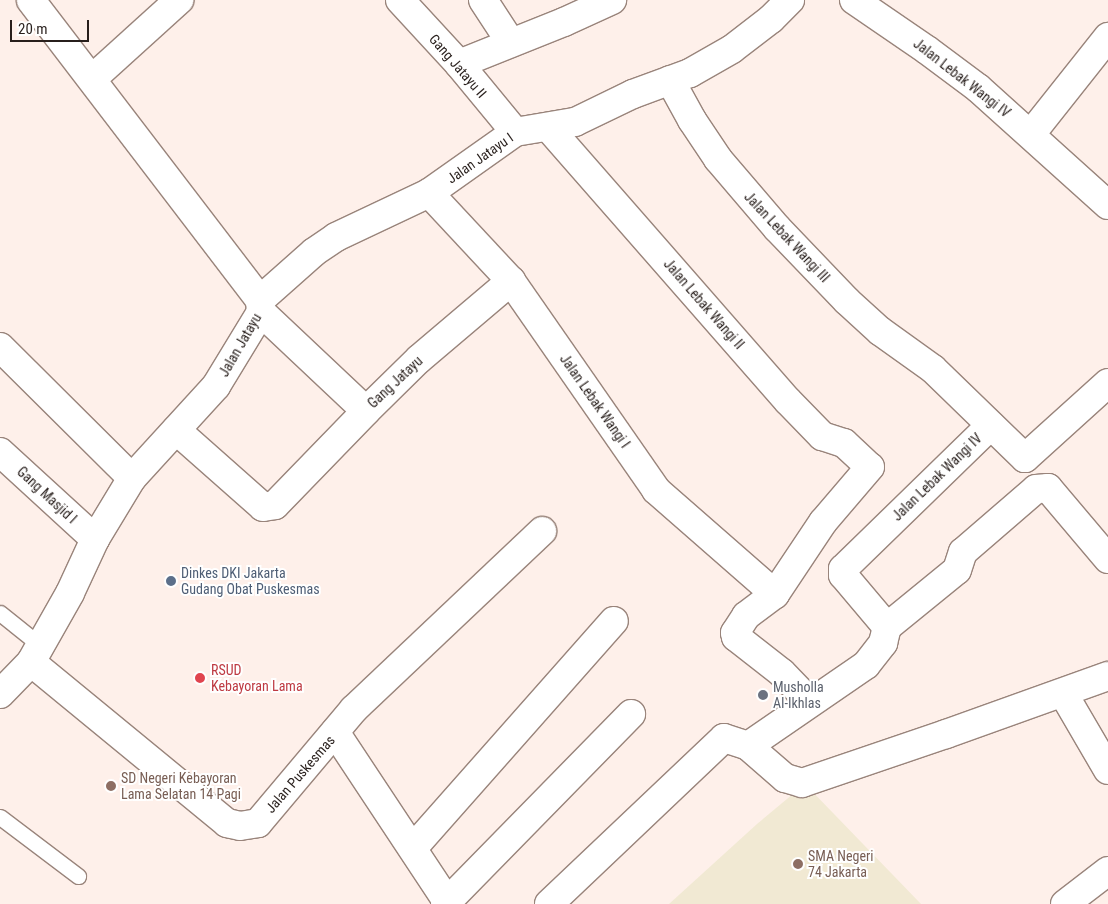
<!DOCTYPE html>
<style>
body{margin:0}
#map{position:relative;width:1108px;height:904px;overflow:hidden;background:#fef0ea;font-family:"Roboto Condensed",sans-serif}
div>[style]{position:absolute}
.education>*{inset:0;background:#f1e9d3}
.roads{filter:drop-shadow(1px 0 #99847b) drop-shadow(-1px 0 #99847b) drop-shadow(0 1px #99847b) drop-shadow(0 -1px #99847b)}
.service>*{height:15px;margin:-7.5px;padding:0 7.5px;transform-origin:7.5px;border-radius:7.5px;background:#fff}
.minor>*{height:28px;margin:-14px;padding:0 14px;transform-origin:14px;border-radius:14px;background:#fff}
.dots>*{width:14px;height:14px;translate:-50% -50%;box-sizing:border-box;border:2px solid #fff;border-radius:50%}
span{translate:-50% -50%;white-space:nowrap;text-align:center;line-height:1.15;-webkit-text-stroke:4px #fff;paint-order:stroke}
.street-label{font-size:14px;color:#281f1c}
.service-label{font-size:14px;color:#4e5e75}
.left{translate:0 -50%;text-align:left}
.health-label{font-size:14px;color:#be3a42}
.worship-label{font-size:14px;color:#5b616d}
.education-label{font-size:14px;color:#785e54}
.scale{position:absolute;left:10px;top:20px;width:79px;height:22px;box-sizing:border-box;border:2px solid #281f1c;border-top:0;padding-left:6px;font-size:15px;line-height:18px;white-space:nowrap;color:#281f1c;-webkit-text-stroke:4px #fff;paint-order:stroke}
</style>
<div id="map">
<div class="education">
<i style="clip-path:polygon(805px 784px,921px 904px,669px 904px,757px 824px)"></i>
</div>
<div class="roads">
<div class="service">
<i style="left:0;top:613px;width:53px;rotate:38.8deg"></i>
<i style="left:0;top:817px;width:98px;rotate:37.1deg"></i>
</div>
<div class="minor">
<i style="left:400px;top:0;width:87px;rotate:47.3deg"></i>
<i style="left:459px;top:64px;width:88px;rotate:50.5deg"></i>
<i style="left:483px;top:0;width:51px;rotate:56.9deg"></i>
<i style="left:854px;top:0;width:88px;rotate:34.4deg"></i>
<i style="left:927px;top:50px;width:64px;rotate:36.7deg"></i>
<i style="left:978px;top:88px;width:175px;rotate:42deg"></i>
<i style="left:459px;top:64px;width:113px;rotate:-21.8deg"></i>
<i style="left:564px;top:22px;width:53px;rotate:-24.6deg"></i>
<i style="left:92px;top:79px;width:118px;rotate:-42.2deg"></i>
<i style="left:670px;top:80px;width:46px;rotate:61.2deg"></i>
<i style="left:692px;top:120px;width:47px;rotate:56.3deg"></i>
<i style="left:718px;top:159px;width:91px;rotate:49.5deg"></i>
<i style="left:777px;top:228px;width:101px;rotate:46.2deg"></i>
<i style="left:847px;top:301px;width:45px;rotate:42.3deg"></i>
<i style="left:880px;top:331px;width:65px;rotate:35.6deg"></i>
<i style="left:933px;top:369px;width:128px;rotate:44.1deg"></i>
<i style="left:1025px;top:458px;width:112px;rotate:-42.1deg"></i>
<i style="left:548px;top:127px;width:364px;rotate:48.8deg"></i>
<i style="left:788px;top:401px;width:49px;rotate:45.8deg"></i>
<i style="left:822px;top:436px;width:23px;rotate:18deg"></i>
<i style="left:844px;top:443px;width:35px;rotate:43deg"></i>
<i style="left:870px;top:467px;width:72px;rotate:130.5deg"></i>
<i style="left:823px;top:522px;width:87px;rotate:123.7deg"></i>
<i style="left:775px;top:594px;width:36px;rotate:143deg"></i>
<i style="left:746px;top:616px;width:20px;rotate:123deg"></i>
<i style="left:735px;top:633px;width:4px;rotate:76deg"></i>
<i style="left:736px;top:637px;width:58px;rotate:38deg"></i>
<i style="left:782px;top:673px;width:40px;rotate:46deg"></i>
<i style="left:1031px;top:134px;width:124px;rotate:-51.6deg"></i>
<i style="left:429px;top:193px;width:120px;rotate:47deg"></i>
<i style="left:511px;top:281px;width:254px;rotate:55.2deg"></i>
<i style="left:656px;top:490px;width:158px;rotate:41.2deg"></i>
<i style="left:260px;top:300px;width:72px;rotate:-41.6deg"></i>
<i style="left:314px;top:252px;width:27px;rotate:-34deg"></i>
<i style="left:336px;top:237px;width:103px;rotate:-25.3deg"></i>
<i style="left:429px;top:193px;width:105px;rotate:-35.3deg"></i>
<i style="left:515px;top:132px;width:61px;rotate:-9.5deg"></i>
<i style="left:575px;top:122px;width:64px;rotate:-25.8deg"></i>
<i style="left:633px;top:94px;width:61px;rotate:-20.2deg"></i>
<i style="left:690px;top:73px;width:48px;rotate:-29.7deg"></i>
<i style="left:732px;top:49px;width:49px;rotate:-37.6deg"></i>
<i style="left:771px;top:19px;width:27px;rotate:-45deg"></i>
<i style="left:261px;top:312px;width:144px;rotate:43.3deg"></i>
<i style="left:366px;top:411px;width:74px;rotate:-44.5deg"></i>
<i style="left:419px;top:359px;width:121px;rotate:-40.3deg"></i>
<i style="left:0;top:347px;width:186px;rotate:44.8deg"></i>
<i style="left:176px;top:430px;width:116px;rotate:41.5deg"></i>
<i style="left:263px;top:507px;width:12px;rotate:-9deg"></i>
<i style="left:275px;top:505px;width:131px;rotate:-45.9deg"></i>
<i style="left:0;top:452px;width:129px;rotate:42.5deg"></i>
<i style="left:887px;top:627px;width:68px;rotate:-130.2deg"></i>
<i style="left:843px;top:575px;width:6px;rotate:-90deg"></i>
<i style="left:843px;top:569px;width:206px;rotate:-44.2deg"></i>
<i style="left:31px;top:662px;width:254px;rotate:39.4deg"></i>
<i style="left:227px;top:823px;width:13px;rotate:13deg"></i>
<i style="left:240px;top:826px;width:18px;rotate:-9deg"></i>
<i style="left:258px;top:823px;width:149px;rotate:-49.9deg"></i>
<i style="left:354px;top:709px;width:259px;rotate:-43.4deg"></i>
<i style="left:1063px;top:693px;width:89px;rotate:59.7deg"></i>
<i style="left:0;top:694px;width:45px;rotate:-45.9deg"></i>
<i style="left:31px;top:662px;width:79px;rotate:-60.5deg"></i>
<i style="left:70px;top:593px;width:60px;rotate:-65.2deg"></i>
<i style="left:95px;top:539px;width:71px;rotate:-58.8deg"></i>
<i style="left:132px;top:478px;width:125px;rotate:-47.6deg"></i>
<i style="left:216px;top:386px;width:87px;rotate:-58.7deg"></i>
<i style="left:261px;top:312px;width:12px;rotate:-95deg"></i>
<i style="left:260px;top:300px;width:377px;rotate:-127.4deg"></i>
<i style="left:335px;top:732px;width:206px;rotate:56.5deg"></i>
<i style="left:748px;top:746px;width:143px;rotate:-34.5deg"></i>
<i style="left:866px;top:665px;width:28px;rotate:-52deg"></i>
<i style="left:883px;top:643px;width:16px;rotate:-76deg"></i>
<i style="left:887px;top:627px;width:90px;rotate:-39.2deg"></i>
<i style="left:957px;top:570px;width:19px;rotate:-72deg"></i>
<i style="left:963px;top:552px;width:96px;rotate:-40.8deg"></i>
<i style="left:1036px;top:489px;width:12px;rotate:-5deg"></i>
<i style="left:1048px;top:488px;width:93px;rotate:49.8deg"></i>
<i style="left:413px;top:848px;width:303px;rotate:-48.5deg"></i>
<i style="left:445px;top:904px;width:266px;rotate:-45.6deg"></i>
<i style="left:549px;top:904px;width:241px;rotate:-43.5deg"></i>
<i style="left:724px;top:738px;width:25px;rotate:18deg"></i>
<i style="left:748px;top:746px;width:49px;rotate:40.9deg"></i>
<i style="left:785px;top:778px;width:18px;rotate:16deg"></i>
<i style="left:802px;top:783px;width:152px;rotate:-18.8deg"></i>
<i style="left:946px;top:734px;width:172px;rotate:-19.7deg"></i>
<i style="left:1065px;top:904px;width:54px;rotate:-37.5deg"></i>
</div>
</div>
<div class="dots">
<i style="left:171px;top:581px;background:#5c6f8a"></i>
<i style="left:200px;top:678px;background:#e0444e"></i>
<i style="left:763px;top:695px;background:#6b7280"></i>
<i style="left:111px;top:786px;background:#8d6e63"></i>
<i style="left:798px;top:864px;background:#8d6e63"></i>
</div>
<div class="street-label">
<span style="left:458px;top:66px;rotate:49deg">Gang Jatayu II</span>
<span style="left:962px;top:78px;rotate:38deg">Jalan Lebak Wangi IV</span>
<span style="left:480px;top:158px;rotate:-35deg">Jalan Jatayu I</span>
<span style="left:787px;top:237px;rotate:47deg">Jalan Lebak Wangi III</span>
<span style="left:704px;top:304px;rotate:49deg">Jalan Lebak Wangi II</span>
<span style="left:240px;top:345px;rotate:-60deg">Jalan Jatayu</span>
<span style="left:395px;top:382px;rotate:-43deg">Gang Jatayu</span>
<span style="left:595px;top:401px;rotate:55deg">Jalan Lebak Wangi I</span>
<span style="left:937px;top:477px;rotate:-44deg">Jalan Lebak Wangi IV</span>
<span style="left:47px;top:495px;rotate:43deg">Gang Masjid I</span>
<span style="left:300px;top:774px;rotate:-49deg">Jalan Puskesmas</span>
</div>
<div class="service-label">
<span class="left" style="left:181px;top:581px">Dinkes DKI Jakarta<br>Gudang Obat Puskesmas</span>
</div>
<div class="health-label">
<span class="left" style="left:211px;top:678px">RSUD<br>Kebayoran Lama</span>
</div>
<div class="worship-label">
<span class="left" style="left:773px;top:695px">Musholla<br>AI-Ikhlas</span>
</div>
<div class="education-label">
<span class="left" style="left:121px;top:786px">SD Negeri Kebayoran<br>Lama Selatan 14 Pagi</span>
<span class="left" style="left:808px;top:864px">SMA Negeri<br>74 Jakarta</span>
</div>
<div class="scale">20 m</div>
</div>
